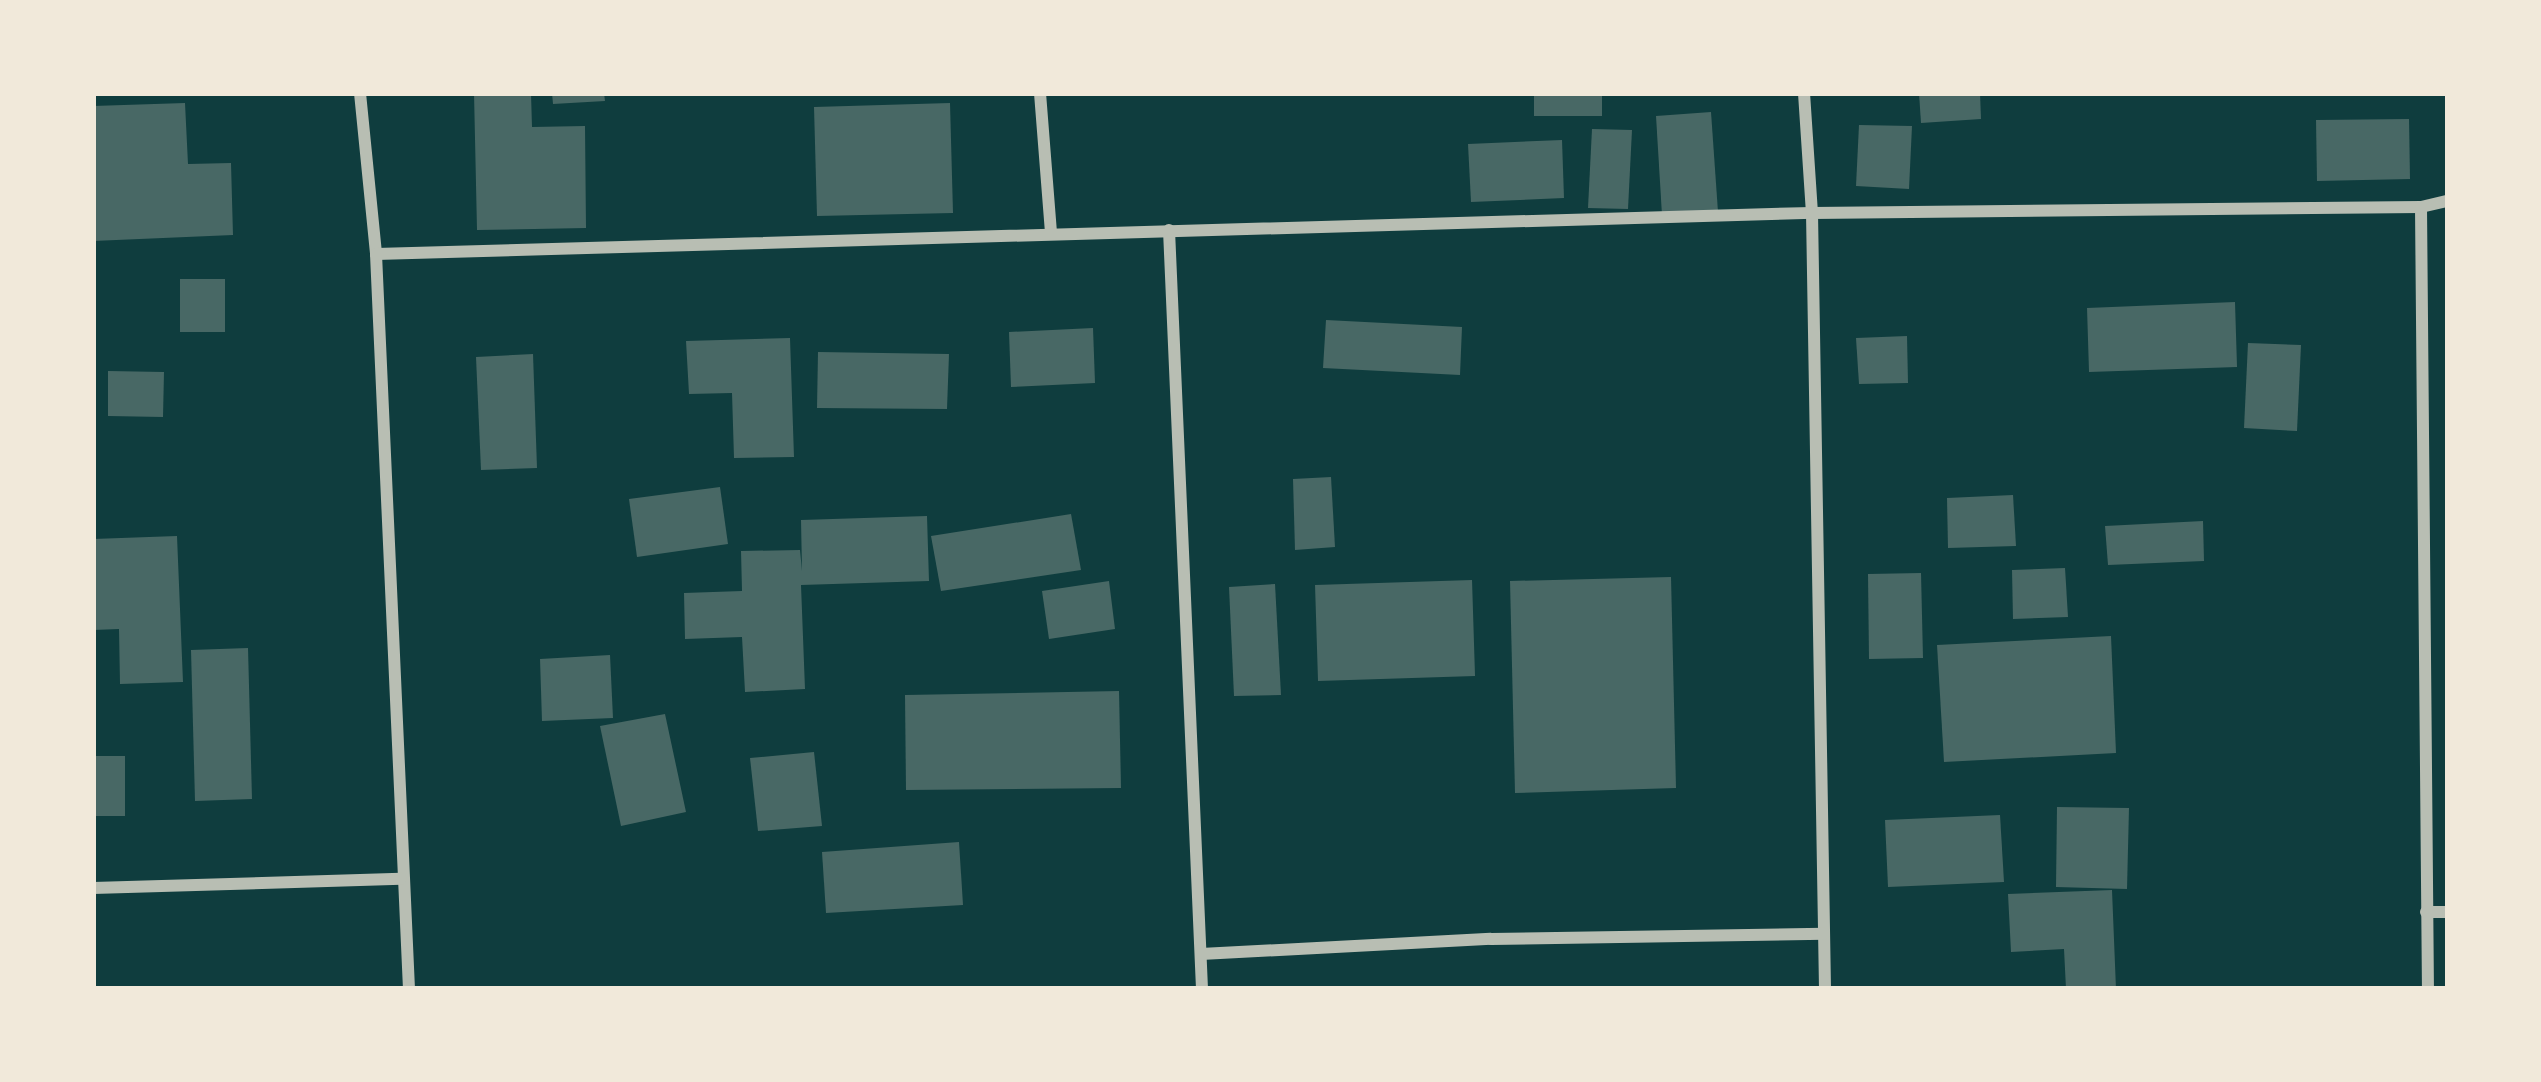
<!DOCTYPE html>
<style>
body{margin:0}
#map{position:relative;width:2541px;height:1082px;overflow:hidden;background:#0f3d3e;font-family:Signika,sans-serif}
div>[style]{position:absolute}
.building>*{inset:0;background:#486865}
.minor>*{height:12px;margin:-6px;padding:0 6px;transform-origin:6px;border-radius:6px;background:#b8beb3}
span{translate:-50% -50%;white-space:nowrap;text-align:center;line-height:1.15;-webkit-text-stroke:9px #f1e9da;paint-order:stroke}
.frame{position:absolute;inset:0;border:96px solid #f1e9da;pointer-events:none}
</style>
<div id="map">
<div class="building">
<i style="clip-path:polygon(474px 93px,531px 93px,532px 127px,585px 126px,586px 228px,477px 230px)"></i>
<i style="clip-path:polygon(552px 93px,604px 93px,605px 101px,553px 104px)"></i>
<i style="clip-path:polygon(1534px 93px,1602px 93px,1602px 116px,1534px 116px)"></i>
<i style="clip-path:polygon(1919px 93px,1980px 93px,1981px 119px,1921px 123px)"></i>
<i style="clip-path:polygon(185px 103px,188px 164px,231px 163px,233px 235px,93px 241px,93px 106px)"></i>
<i style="clip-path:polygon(950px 103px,953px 213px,817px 216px,814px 107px)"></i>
<i style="clip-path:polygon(1711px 112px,1718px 212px,1662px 215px,1656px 116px)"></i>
<i style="clip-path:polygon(2409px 119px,2410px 179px,2317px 181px,2316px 120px)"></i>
<i style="clip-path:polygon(1859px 125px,1912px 126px,1909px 189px,1856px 186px)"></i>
<i style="clip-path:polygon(1592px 129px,1632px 130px,1628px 209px,1588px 208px)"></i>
<i style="clip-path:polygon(1562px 140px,1564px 198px,1471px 202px,1468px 144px)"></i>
<i style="clip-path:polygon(180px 279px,225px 279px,225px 332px,180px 332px)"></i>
<i style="clip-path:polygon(2235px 302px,2237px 367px,2089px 372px,2087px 308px)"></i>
<i style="clip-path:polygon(1326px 320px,1462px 327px,1460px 375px,1323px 368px)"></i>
<i style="clip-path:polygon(1093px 328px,1095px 383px,1011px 387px,1009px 332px)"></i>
<i style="clip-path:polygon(1907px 336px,1908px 383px,1859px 384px,1856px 338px)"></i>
<i style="clip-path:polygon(790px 338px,794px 457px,734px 458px,732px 393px,689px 394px,686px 341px)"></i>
<i style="clip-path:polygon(2248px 343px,2301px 345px,2297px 431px,2244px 428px)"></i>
<i style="clip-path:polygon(818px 352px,949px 354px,947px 409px,817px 408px)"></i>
<i style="clip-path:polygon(533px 354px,537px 468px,481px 470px,476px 357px)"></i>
<i style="clip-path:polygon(108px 371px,164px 372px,163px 417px,108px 416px)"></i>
<i style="clip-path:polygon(1331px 477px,1335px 547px,1295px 550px,1293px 479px)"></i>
<i style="clip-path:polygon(720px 487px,728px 544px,637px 557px,629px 499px)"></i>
<i style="clip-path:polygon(2013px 495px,2016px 546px,1948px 548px,1947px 498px)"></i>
<i style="clip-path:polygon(1071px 514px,1081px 570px,941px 591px,931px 536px)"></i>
<i style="clip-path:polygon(927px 516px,929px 581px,801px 585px,805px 689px,745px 692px,742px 637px,685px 639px,684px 593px,742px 591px,741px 551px,800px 550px,802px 571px,801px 520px)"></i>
<i style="clip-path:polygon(2203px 521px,2204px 561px,2108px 565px,2105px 526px)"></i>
<i style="clip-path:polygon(177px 536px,183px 682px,120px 684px,119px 629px,93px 630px,93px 539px)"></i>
<i style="clip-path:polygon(2065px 568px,2068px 617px,2013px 619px,2012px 570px)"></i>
<i style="clip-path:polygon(1921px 573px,1923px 658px,1869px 659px,1868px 574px)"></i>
<i style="clip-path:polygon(1671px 577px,1676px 788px,1515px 793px,1510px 581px)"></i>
<i style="clip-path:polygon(1472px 580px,1475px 676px,1318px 681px,1315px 585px)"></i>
<i style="clip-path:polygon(1109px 581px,1115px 629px,1049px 639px,1042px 591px)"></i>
<i style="clip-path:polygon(1275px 584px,1281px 695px,1234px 696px,1229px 587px)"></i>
<i style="clip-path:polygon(2111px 636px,2116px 753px,1944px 762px,1937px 645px)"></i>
<i style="clip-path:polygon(248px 648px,252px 799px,195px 801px,191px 650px)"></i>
<i style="clip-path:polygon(610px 655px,613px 718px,542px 721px,540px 659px)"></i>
<i style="clip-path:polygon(1119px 691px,1121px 788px,906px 790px,905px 695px)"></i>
<i style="clip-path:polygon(665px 714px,686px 812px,621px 826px,600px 726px)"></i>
<i style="clip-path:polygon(814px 752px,822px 826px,758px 831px,750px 758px)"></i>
<i style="clip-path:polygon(93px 756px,125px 756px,125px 816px,93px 816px)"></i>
<i style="clip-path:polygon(2057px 807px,2129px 808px,2127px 889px,2056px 887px)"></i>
<i style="clip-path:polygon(2000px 815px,2004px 882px,1888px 887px,1885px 820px)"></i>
<i style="clip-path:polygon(959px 842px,963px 905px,826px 913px,822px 852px)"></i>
<i style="clip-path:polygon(2112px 890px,2116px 989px,2066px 989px,2064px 949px,2011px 952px,2008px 894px)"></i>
</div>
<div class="minor">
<i style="left:360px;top:93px;width:162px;rotate:84.3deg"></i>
<i style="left:376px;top:254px;width:736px;rotate:87.43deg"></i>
<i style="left:1040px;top:93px;width:141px;rotate:85.5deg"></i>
<i style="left:1804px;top:93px;width:120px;rotate:86.2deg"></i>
<i style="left:1812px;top:213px;width:776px;rotate:89.04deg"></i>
<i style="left:2421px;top:207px;width:782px;rotate:89.49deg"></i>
<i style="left:1169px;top:230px;width:760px;rotate:87.51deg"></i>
<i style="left:376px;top:254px;width:1437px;rotate:-1.64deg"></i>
<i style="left:1812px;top:213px;width:609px;rotate:-0.56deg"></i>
<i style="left:2421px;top:207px;width:28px;rotate:-13deg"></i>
<i style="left:93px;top:888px;width:308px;rotate:-1.7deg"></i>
<i style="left:2426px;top:912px;width:22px"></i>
<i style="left:1201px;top:954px;width:290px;rotate:-3deg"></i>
<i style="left:1491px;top:939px;width:333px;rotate:-0.9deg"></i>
</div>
<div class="frame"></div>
</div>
